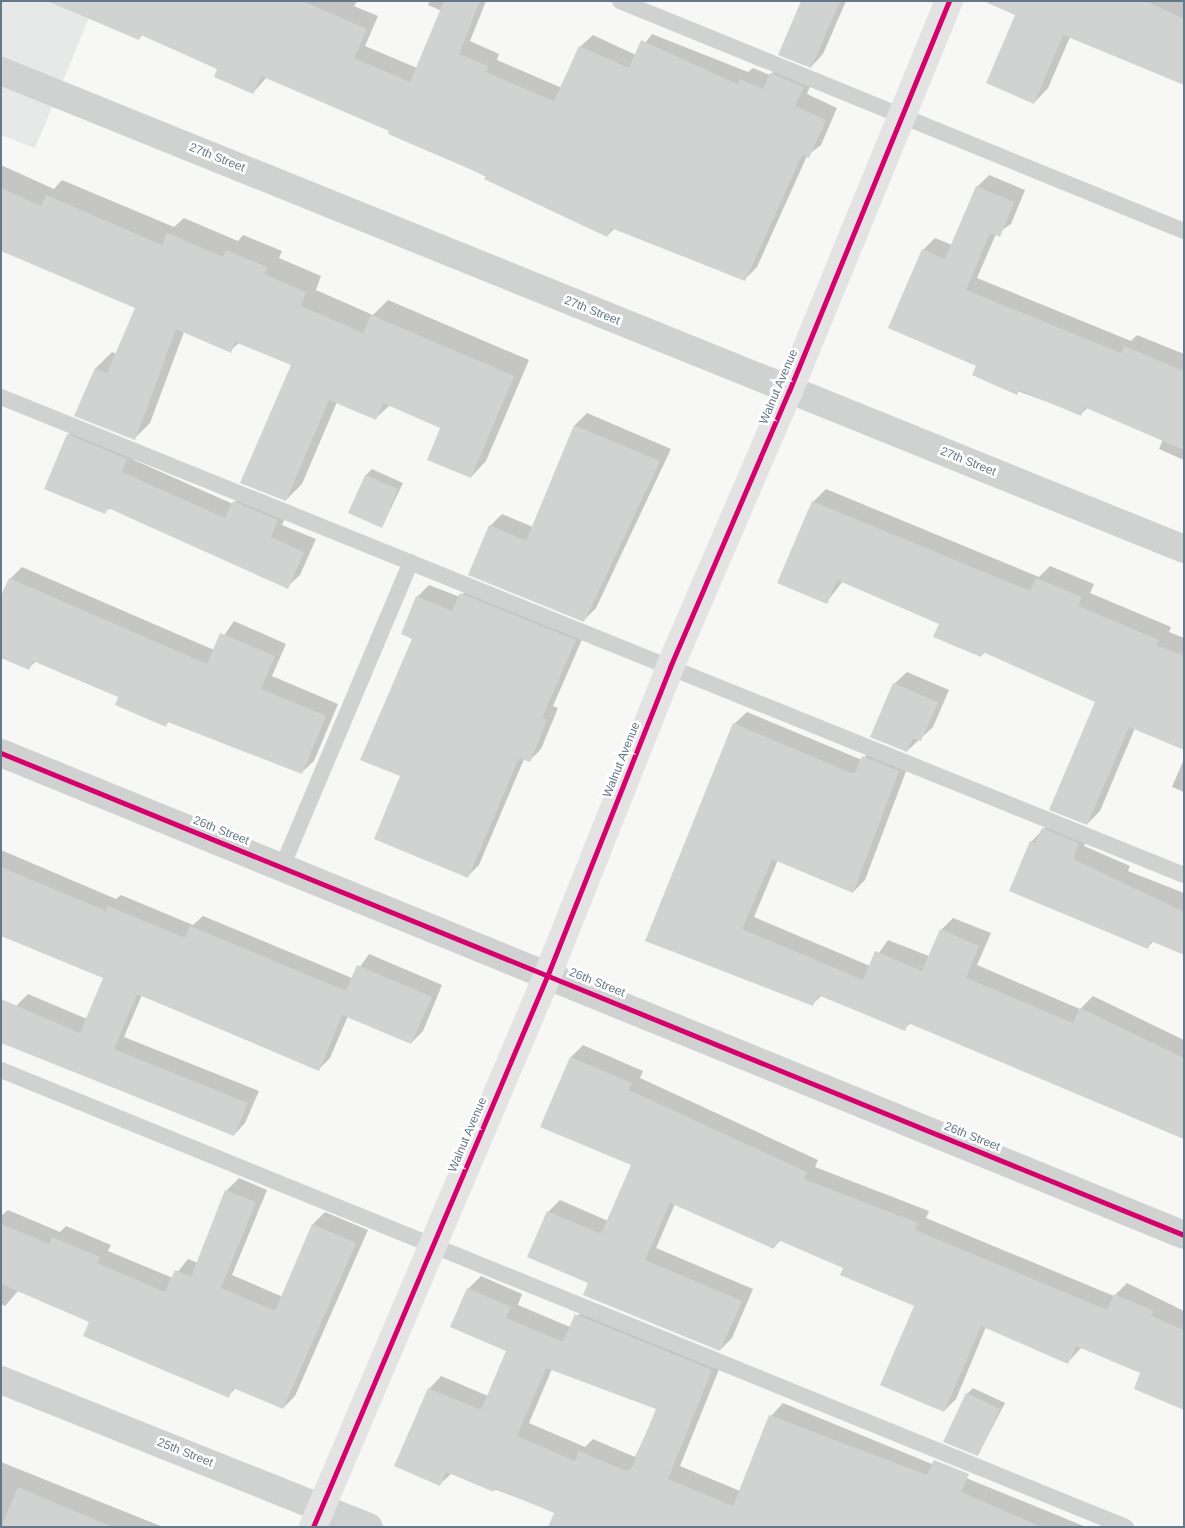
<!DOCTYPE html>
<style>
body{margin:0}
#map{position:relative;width:1185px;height:1528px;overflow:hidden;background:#f7f7f5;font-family:Arial,sans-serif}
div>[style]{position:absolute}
.built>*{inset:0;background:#e7e9e8}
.shadow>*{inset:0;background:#0003}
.building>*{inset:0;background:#d1d3d3}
.service>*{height:16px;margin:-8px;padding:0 8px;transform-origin:8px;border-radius:8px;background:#d0d2d2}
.minor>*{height:28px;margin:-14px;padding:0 14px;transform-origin:14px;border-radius:14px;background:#d0d2d2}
.primary>*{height:28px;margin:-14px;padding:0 14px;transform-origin:14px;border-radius:14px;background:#e3e3e3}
.cycleway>*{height:5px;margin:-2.5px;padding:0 2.5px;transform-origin:2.5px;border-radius:2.5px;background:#d6006c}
span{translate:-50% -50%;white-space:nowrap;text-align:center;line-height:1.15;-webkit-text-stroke:5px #fff;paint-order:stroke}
.street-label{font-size:12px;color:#647888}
.frame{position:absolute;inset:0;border:2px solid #647888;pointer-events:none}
</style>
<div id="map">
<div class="built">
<i style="clip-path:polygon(1px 1px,96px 1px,35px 148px,1px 135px)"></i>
</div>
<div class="shadow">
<i style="clip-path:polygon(107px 1px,357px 1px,354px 6px,378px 16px,365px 46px,417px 68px,442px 11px,428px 5px,430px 1px,486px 1px,470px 41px,499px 54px,497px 60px,562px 88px,580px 47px,593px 35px,636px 55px,652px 34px,748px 72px,753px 68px,770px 75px,783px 62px,815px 74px,807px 94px,837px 108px,821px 145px,807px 156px,757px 267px,745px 279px,615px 228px,607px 236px,391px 130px,267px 77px,253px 93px,219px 69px,143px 34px,139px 39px)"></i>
<i style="clip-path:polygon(802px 1px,846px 1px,823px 54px,811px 67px)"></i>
<i style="clip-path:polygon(1022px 1px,1184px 1px,1184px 83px,1070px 37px,1048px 88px,1034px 103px)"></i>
<i style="clip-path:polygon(1px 165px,54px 189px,62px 180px,174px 227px,184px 218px,238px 241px,243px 235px,282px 251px,279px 258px,321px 276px,316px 290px,373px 315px,388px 300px,529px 360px,486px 461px,471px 477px,442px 428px,390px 405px,376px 418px,337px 402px,302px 484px,286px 500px,293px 365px,240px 342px,230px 351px,184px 332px,150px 423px,134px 439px,76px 415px,96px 368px,112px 352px,116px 354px,136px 307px,1px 250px)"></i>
<i style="clip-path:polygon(989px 175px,1025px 190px,1011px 224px,996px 234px,977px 278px,1131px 341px,1137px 335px,1184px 354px,1184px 460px,1159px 449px,1163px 439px,1088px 407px,1081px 414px,973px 375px,977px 365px,923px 250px,935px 238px,952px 245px,977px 187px)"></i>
<i style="clip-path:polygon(587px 413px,671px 449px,596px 608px,584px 620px,490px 526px,502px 514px,533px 527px,575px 425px)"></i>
<i style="clip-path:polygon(80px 423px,138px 446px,134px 460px,233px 504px,246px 490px,290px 507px,282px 525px,316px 539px,300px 575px,287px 587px,110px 508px,105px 512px,68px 435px)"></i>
<i style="clip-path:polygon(372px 469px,403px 483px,382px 527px,366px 475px)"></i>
<i style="clip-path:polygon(826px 489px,1039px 577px,1050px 566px,1094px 584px,1090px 593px,1171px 627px,1169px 632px,1184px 638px,1184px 749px,1135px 728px,1100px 811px,1087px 824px,1097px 701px,985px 652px,981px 656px,941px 623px,843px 581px,826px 603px,813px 502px)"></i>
<i style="clip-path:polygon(22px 567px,214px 650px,234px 621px,286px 644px,272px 676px,338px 704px,314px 761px,301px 773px,169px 721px,165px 725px,120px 696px,36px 661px,29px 668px,10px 579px)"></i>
<i style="clip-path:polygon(473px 582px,587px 628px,553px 706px,558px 708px,541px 749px,529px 761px,524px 759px,479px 865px,467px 877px,402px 775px,417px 597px,429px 585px,460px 597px)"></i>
<i style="clip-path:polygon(907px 672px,949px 690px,933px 727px,907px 751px,894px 684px)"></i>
<i style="clip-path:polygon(747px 712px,862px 760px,876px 744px,911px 758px,865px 880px,853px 892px,778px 860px,754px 917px,870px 966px,888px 940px,929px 956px,941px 930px,953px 918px,991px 933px,977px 965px,1080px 1009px,1093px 996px,1184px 1040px,1184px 1139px,911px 1023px,904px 1029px,822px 995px,813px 1004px,647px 940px,734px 724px)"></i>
<i style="clip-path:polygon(1184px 759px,1184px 792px,1172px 787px)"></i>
<i style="clip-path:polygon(1055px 817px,1091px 831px,1084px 846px,1130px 866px,1128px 871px,1184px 893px,1184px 954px,1154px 941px,1148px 947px,1031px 842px)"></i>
<i style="clip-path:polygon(1px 850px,116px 899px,121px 895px,193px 925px,203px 916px,352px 978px,369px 954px,442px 985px,423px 1031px,411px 1043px,348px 1016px,330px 1058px,318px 1070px,142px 995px,124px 1037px,259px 1091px,245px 1123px,234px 1135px,16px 1006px,28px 994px,87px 1019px,105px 977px,1px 934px)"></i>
<i style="clip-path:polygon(583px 1045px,643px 1071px,640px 1078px,818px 1160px,815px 1167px,929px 1211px,926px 1218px,1114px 1296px,1127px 1283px,1184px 1311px,1184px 1399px,1142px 1372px,1082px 1347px,1068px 1362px,986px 1327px,956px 1399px,944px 1411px,915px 1306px,845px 1267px,781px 1240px,774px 1247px,675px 1204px,656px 1248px,753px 1289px,732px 1338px,720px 1350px,589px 1282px,548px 1212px,560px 1200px,608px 1221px,632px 1165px,571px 1057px)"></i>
<i style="clip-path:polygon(239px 1178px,267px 1190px,232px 1275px,283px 1297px,313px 1224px,325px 1212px,368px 1230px,295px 1396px,283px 1408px,236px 1388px,228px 1396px,91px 1321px,19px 1290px,5px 1306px,1px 1304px,1px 1216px,8px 1210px,60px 1232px,66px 1226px,111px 1245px,108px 1251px,173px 1278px,188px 1259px,198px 1263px,227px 1190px)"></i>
<i style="clip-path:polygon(evenodd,481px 1276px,522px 1294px,518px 1305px,570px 1327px,588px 1302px,724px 1357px,680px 1466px,740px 1491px,771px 1416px,783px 1403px,1086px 1527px,957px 1527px,555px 1512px,452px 1473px,440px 1484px,429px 1389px,441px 1376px,488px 1396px,508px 1350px,468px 1289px,481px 1276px,552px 1369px,658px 1408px,635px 1457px,593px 1439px,585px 1447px,529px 1423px,552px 1369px)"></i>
<i style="clip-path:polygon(973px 1388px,1005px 1403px,978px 1455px,967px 1394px)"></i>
<i style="clip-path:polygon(1px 1462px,163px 1527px,1px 1527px)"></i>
</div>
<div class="building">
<i style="clip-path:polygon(47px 1px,302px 1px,367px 29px,354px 58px,410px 82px,444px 1px,480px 1px,459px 54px,488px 66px,486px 72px,554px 101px,579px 46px,629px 68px,641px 40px,737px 84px,740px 79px,763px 89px,770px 73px,804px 87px,795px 106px,826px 120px,809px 158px,802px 155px,745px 281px,611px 228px,607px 237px,484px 179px,486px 176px,388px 134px,389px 131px,261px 76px,253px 94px,214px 77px,217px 69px,141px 35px,139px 40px)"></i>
<i style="clip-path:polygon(801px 1px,840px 1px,811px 68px,778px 55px)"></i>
<i style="clip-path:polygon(983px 1px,1146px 1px,1184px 19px,1184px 85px,1063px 35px,1034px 104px,986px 83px,1015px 15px)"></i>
<i style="clip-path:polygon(976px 186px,1014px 202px,1000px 237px,990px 233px,966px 290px,1121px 353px,1124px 346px,1184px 371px,1184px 450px,1084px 407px,1081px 416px,1019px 390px,1017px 395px,972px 375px,976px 366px,888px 328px,922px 249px,945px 259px)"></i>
<i style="clip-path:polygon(1px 188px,41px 206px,46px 195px,162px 245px,167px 233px,223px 257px,226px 250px,267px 267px,264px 274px,306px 292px,301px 306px,363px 333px,371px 315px,514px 376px,471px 478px,427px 460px,440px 428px,383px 403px,376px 420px,329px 400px,286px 501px,240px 483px,291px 365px,235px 342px,231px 353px,176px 329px,135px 440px,74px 416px,95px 368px,107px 373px,135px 308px,1px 251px)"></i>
<i style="clip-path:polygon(574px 425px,660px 461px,584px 622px,468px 575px,489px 525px,526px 541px)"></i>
<i style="clip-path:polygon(67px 434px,127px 459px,122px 472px,225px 518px,233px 501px,278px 520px,271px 537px,304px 552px,288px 589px,108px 508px,105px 514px,44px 489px)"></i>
<i style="clip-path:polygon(365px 475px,398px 489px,382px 528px,348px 513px)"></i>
<i style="clip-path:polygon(812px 501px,1030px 591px,1036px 578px,1082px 597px,1078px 606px,1159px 640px,1156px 645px,1184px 656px,1184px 750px,1129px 727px,1087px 825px,1049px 810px,1095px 702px,983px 652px,981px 657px,933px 637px,939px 624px,837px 580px,827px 604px,777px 583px)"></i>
<i style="clip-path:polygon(9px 578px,207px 664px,220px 633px,275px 656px,261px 689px,326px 716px,302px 774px,168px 722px,166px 727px,115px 705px,118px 697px,33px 661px,29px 670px,1px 658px,1px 596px)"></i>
<i style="clip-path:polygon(460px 593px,576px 640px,542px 718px,547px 720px,530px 762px,519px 758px,468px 878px,374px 839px,400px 776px,360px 760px,412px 639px,401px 634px,416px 596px,452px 611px)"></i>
<i style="clip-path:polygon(893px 683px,938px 702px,921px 741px,913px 738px,907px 752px,870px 737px)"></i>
<i style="clip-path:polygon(733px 723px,851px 773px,855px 773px,862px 756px,899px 771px,853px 893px,772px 859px,742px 929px,863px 980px,875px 951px,922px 971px,940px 929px,979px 946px,966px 978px,1073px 1023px,1080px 1008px,1184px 1058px,1184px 1139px,908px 1023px,905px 1031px,818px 995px,813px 1006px,645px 941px)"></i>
<i style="clip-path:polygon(1042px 828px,1079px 843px,1073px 859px,1184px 912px,1184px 955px,1151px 941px,1148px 949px,1009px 891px,1030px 841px,1035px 843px)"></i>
<i style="clip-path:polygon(1px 867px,106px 911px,108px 906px,185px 938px,190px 926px,346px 991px,357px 965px,432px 997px,411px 1044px,342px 1015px,319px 1071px,137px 994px,114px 1049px,248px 1103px,234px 1136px,1px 1043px,1px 999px,80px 1033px,103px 978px,1px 936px)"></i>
<i style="clip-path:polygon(570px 1057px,632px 1083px,629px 1090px,807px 1172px,804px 1179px,918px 1223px,915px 1230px,1107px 1310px,1114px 1294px,1154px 1311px,1151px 1316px,1184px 1330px,1184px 1410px,1134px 1389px,1140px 1373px,1076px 1346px,1068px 1364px,981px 1326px,944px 1412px,880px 1385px,914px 1306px,840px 1275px,843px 1268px,778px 1240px,774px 1249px,670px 1203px,645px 1260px,742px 1301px,720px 1351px,583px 1295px,588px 1283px,527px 1257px,547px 1211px,601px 1234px,631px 1165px,540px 1127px)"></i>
<i style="clip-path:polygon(225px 1190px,256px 1202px,221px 1288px,275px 1311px,312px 1224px,356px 1243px,283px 1409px,233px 1388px,229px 1398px,83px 1336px,89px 1322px,1px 1284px,1px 1224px,49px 1244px,52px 1237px,100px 1257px,97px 1263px,165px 1292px,175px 1270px,191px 1277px)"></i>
<i style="clip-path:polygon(evenodd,467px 1288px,511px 1307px,506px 1318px,563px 1342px,575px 1314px,712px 1370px,668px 1479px,733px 1506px,769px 1415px,927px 1475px,934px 1460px,969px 1474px,961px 1492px,1042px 1527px,548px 1527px,554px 1513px,495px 1488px,494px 1492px,446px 1472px,440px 1486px,394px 1466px,428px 1388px,481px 1410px,506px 1351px,450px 1327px,467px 1288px,546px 1368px,656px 1409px,631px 1469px,626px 1471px,579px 1451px,575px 1461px,517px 1436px,546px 1368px)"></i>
<i style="clip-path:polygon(966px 1393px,1000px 1409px,978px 1456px,943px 1442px)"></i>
<i style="clip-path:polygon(18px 1487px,112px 1527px,1px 1527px)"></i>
</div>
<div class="service">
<i style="left:620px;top:1px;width:609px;rotate:22.19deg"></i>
<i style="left:1px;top:397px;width:1276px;rotate:22deg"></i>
<i style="left:282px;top:867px;width:331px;rotate:-67.1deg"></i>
<i style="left:1px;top:1070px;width:1214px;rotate:22.11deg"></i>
</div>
<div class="minor">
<i style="left:1px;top:71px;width:1276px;rotate:22deg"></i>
<i style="left:1px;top:753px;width:1277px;rotate:22.17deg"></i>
<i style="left:1px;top:1380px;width:396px;rotate:21.8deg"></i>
</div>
<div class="primary">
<i style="left:313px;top:1527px;width:601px;rotate:-66.98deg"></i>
<i style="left:548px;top:974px;width:330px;rotate:-68.3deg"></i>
<i style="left:670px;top:667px;width:301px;rotate:-66.7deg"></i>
<i style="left:789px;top:391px;width:422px;rotate:-67.7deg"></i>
</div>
<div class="cycleway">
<i style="left:1px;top:753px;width:1277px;rotate:22.17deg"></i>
<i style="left:313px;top:1527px;width:601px;rotate:-66.98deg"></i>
<i style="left:548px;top:974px;width:330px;rotate:-68.3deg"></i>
<i style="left:670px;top:667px;width:301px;rotate:-66.7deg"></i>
<i style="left:789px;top:391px;width:422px;rotate:-67.7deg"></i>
</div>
<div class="street-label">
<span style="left:217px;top:158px;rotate:22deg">27th Street</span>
<span style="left:592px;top:311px;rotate:22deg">27th Street</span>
<span style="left:779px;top:387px;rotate:-67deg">Walnut Avenue</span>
<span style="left:968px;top:462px;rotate:22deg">27th Street</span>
<span style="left:622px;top:760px;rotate:-68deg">Walnut Avenue</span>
<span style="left:221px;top:831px;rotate:22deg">26th Street</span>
<span style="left:597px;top:983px;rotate:22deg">26th Street</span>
<span style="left:468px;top:1135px;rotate:-67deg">Walnut Avenue</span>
<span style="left:972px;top:1137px;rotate:22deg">26th Street</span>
<span style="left:185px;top:1453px;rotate:22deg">25th Street</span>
</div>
<div class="frame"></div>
</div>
